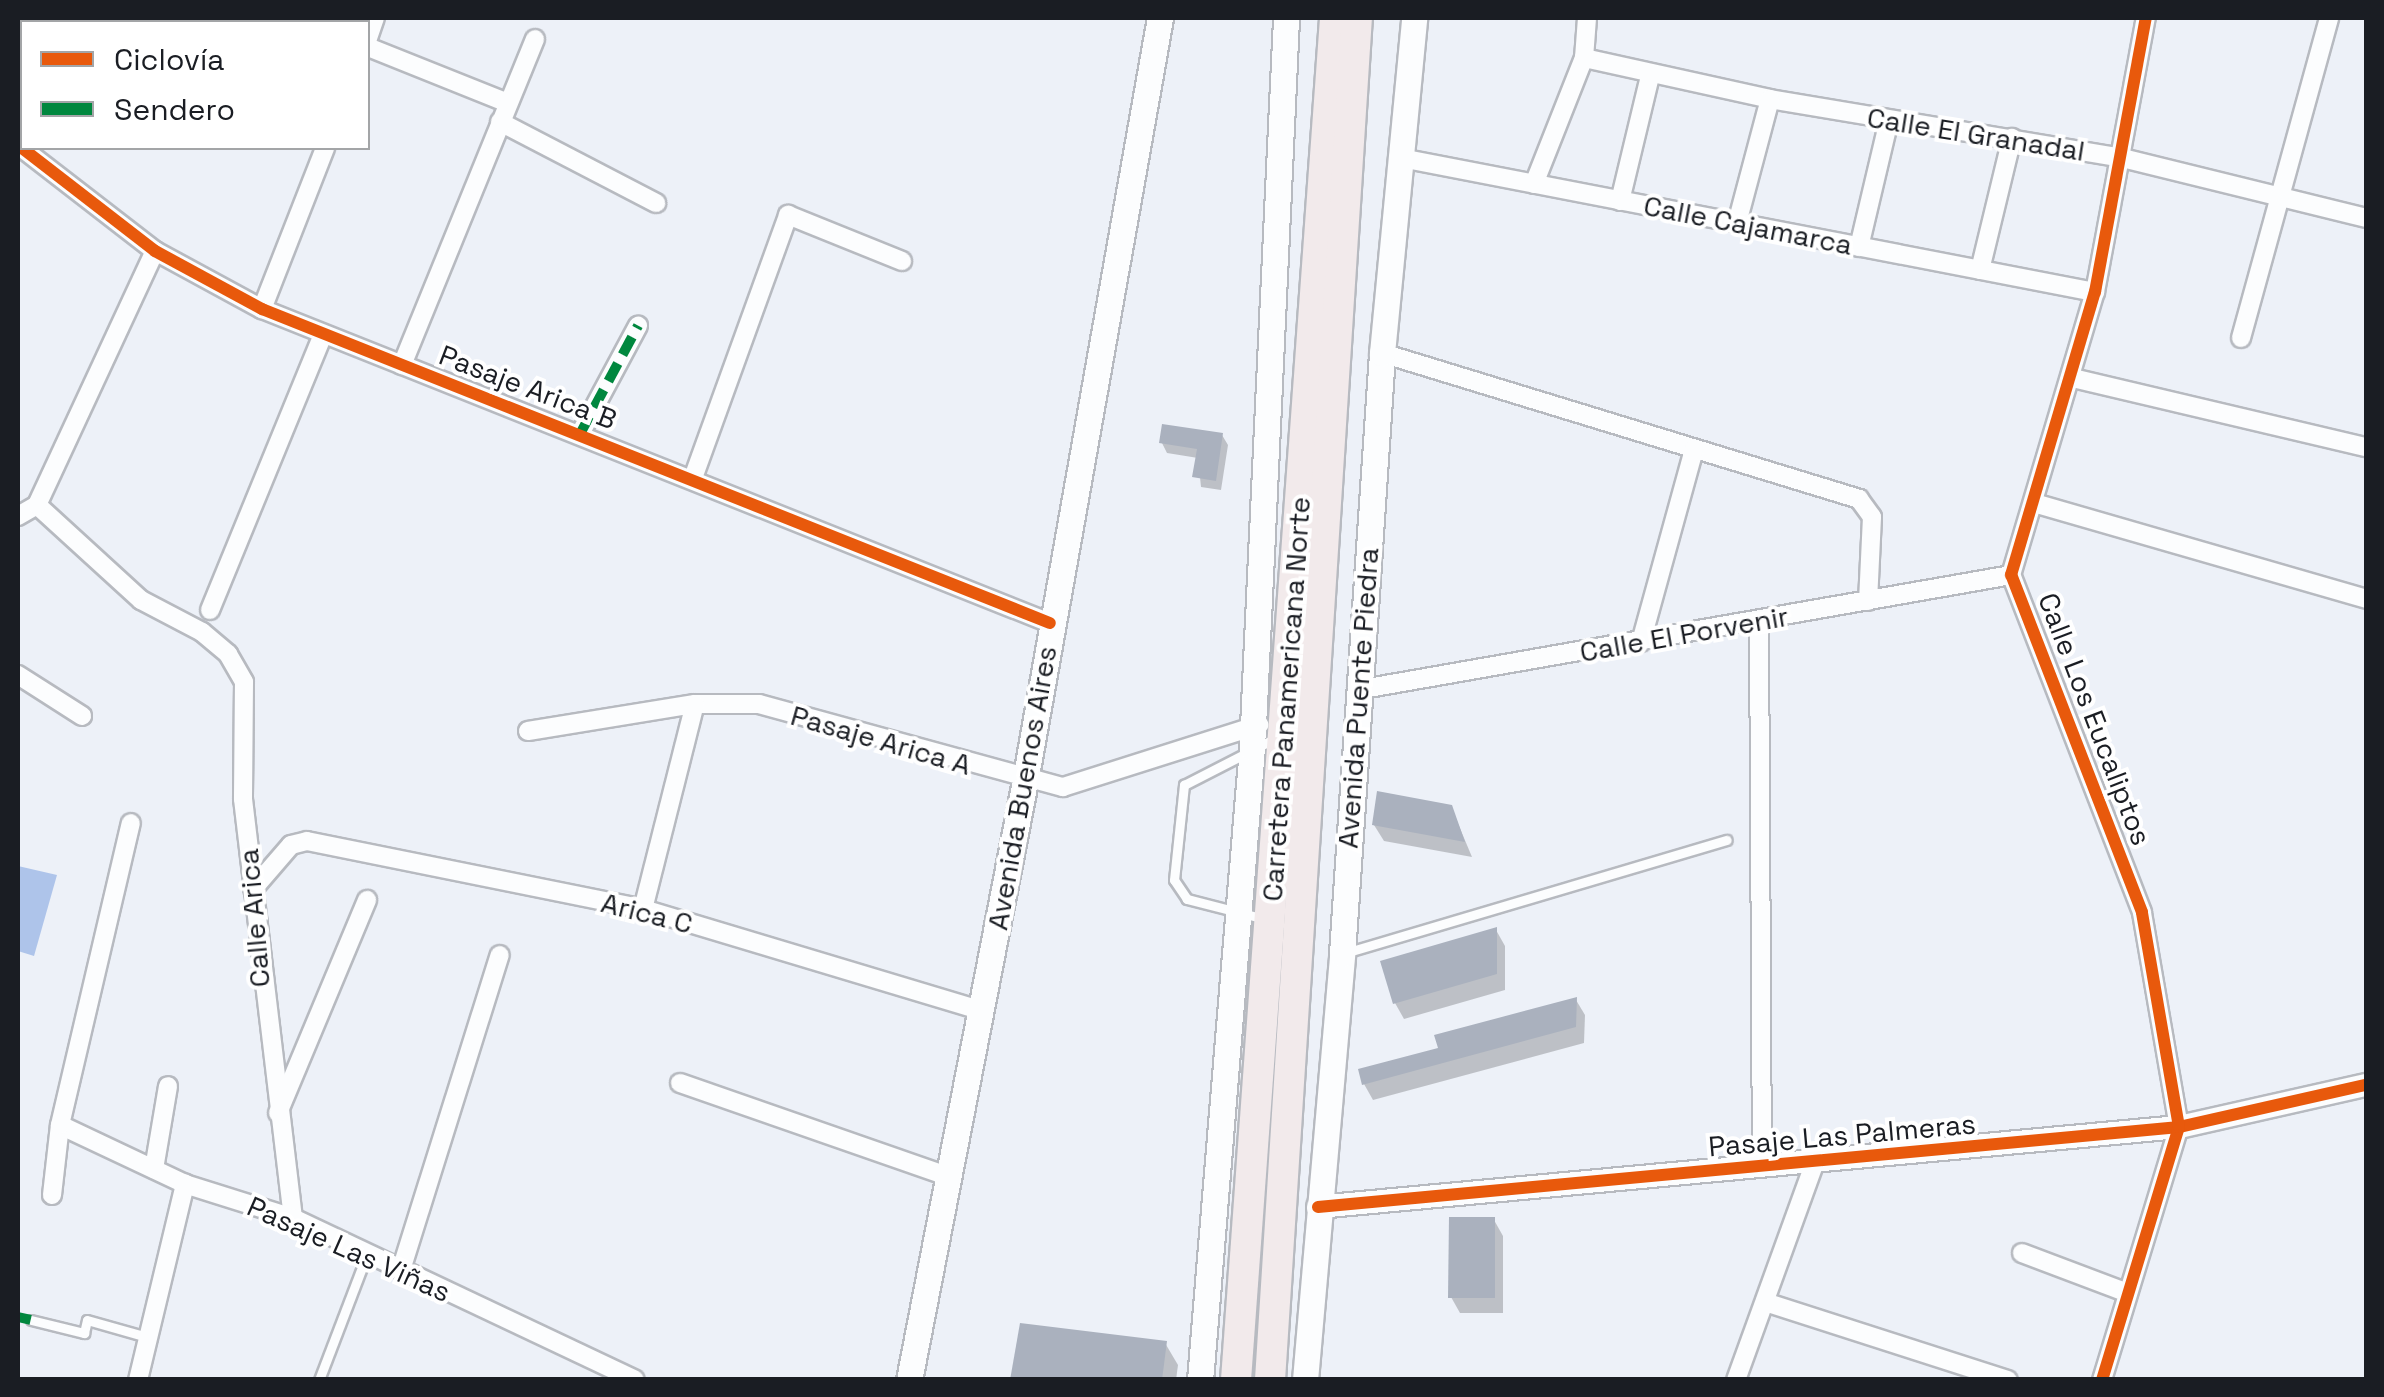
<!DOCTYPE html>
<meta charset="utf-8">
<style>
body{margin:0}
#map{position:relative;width:2384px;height:1397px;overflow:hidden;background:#edf1f8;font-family:"Space Grotesk",sans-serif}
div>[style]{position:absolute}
.water>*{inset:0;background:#aec4ea}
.shadow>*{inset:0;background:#0003}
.building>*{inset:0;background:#aab1be}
.roads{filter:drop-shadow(2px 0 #b7bac0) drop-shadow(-2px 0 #b7bac0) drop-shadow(0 2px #b7bac0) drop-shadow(0 -2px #b7bac0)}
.service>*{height:9px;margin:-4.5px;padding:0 4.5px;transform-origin:4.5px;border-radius:4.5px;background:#fcfdfe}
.minor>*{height:18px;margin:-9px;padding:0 9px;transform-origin:9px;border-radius:9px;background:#fcfdfe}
.tertiary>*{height:22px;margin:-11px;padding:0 11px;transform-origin:11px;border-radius:11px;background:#fcfdfe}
.secondary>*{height:25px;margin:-12.5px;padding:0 12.5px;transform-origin:12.5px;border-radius:12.5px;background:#fcfdfe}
.trunk>*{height:30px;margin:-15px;padding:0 15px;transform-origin:15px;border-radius:15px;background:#f2eaeb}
.quiet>*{height:10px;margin-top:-5px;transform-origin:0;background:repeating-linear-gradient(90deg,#00873e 0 20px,transparent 0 30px)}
.cycleway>*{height:12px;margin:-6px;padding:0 6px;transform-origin:6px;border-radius:6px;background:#e8590c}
span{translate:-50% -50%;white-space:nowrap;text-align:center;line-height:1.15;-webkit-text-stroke:8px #fff;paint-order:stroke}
.street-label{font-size:28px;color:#1a1d23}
.frame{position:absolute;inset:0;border:20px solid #1a1d23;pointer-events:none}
.legend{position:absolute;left:20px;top:20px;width:350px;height:130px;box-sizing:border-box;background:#fff;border:2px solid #a3a5a7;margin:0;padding:12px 18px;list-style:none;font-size:30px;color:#1a1d23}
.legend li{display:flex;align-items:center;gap:20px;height:50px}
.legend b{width:50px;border:2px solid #a3a5a7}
</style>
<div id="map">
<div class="water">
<i style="clip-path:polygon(18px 866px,57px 875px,34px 956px,18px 951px)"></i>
</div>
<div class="shadow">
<i style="clip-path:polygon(1222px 435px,1228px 445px,1221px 490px,1201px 487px,1198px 458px,1167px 453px,1162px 443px)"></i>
<i style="clip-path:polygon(1451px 807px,1472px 857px,1384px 841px,1374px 825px)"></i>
<i style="clip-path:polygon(1496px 930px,1505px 946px,1505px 990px,1404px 1019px,1395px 1003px)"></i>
<i style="clip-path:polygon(1576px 1000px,1585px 1015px,1584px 1043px,1373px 1100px,1364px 1084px)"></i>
<i style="clip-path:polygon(1494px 1220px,1503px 1236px,1503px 1313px,1460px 1313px,1451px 1297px)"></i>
<i style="clip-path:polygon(1165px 1343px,1178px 1365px,1176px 1380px,1013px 1380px)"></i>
</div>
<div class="building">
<i style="clip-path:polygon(1162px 424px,1223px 433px,1216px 481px,1192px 477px,1197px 449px,1159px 443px)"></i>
<i style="clip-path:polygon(1377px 791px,1452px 805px,1465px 842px,1372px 825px)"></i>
<i style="clip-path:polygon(1497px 927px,1497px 974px,1393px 1004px,1380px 961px)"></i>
<i style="clip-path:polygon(1577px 997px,1576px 1027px,1362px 1085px,1358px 1069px,1438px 1048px,1434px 1035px)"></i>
<i style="clip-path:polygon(1449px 1217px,1495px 1217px,1495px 1298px,1448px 1298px)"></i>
<i style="clip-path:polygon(1020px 1323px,1167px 1341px,1162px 1380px,1010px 1380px)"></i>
</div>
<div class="roads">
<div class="service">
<i style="left:1265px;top:919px;width:81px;rotate:-165.6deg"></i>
<i style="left:1187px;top:899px;width:23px;rotate:-124deg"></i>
<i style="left:1174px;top:880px;width:96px;rotate:-84deg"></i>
<i style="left:1184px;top:785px;width:103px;rotate:-27.1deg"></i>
<i style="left:1345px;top:953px;width:398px;rotate:-16.5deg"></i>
<i style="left:31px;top:1320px;width:55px;rotate:13.8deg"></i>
<i style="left:84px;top:1333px;width:13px;rotate:-77deg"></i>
<i style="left:87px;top:1320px;width:62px;rotate:15.8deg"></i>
<i style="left:319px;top:1380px;width:135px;rotate:-69.1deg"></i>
</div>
<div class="minor">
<i style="left:102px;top:22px;width:6px;rotate:-45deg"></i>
<i style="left:368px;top:38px;width:21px;rotate:-71deg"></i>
<i style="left:368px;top:47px;width:151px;rotate:21.8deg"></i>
<i style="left:1584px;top:58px;width:190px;rotate:12.4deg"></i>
<i style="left:1770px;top:99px;width:357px;rotate:9.5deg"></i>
<i style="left:2122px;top:158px;width:251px;rotate:13.8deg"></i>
<i style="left:500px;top:122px;width:176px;rotate:27.4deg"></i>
<i style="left:18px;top:145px;width:173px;rotate:37.7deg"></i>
<i style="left:155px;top:251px;width:122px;rotate:28.5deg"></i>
<i style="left:262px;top:309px;width:848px;rotate:21.73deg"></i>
<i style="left:1401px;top:158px;width:707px;rotate:10.93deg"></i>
<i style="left:1534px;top:184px;width:136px;rotate:-68.4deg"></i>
<i style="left:1584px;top:58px;width:40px;rotate:-85.7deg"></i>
<i style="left:1620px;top:201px;width:129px;rotate:-76.5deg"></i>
<i style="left:1737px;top:223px;width:128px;rotate:-75.1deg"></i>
<i style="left:1859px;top:247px;width:130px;rotate:-76.7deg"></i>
<i style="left:1980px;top:270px;width:136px;rotate:-76.4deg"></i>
<i style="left:262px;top:309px;width:173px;rotate:-68.6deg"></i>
<i style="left:2241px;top:338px;width:332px;rotate:-74.6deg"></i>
<i style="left:1382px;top:353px;width:499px;rotate:17deg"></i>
<i style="left:1859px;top:499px;width:22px;rotate:54deg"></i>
<i style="left:1872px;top:517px;width:84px;rotate:92.7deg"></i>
<i style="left:402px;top:365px;width:352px;rotate:-67.8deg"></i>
<i style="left:2073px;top:378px;width:301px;rotate:13.3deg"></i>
<i style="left:580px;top:434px;width:123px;rotate:-61.8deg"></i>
<i style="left:693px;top:478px;width:280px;rotate:-70.1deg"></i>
<i style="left:788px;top:215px;width:123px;rotate:22deg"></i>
<i style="left:2034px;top:503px;width:346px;rotate:16.1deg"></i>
<i style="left:37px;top:505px;width:141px;rotate:42.4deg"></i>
<i style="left:141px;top:600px;width:69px;rotate:27.7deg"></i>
<i style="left:202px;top:632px;width:34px;rotate:40deg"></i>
<i style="left:228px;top:654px;width:32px;rotate:60deg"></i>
<i style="left:244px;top:682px;width:117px;rotate:90.5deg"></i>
<i style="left:243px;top:799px;width:422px;rotate:83.2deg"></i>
<i style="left:18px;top:516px;width:22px;rotate:-30deg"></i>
<i style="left:37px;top:505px;width:280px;rotate:-65.1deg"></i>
<i style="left:210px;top:610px;width:295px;rotate:-67.7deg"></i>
<i style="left:1759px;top:620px;width:547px;rotate:89.69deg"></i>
<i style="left:1641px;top:642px;width:200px;rotate:-74.6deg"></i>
<i style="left:18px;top:675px;width:76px;rotate:32.6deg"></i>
<i style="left:1357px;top:690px;width:664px;rotate:-9.97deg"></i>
<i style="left:528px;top:731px;width:169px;rotate:-9.2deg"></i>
<i style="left:695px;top:704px;width:64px"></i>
<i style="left:759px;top:704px;width:315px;rotate:15.3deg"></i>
<i style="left:1063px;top:787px;width:206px;rotate:-17.6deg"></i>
<i style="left:253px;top:889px;width:58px;rotate:-49.2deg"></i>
<i style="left:291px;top:845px;width:16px;rotate:-14deg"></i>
<i style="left:307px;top:841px;width:343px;rotate:11.4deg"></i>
<i style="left:643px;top:909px;width:354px;rotate:16.7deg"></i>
<i style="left:643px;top:909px;width:211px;rotate:-75.8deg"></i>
<i style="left:680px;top:1083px;width:283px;rotate:19.2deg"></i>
<i style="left:278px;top:1113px;width:231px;rotate:-67.3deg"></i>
<i style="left:60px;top:1125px;width:138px;rotate:25.3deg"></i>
<i style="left:185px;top:1184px;width:113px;rotate:17.5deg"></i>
<i style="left:293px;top:1218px;width:378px;rotate:25.3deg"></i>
<i style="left:154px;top:1169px;width:84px;rotate:-80.4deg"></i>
<i style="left:52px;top:1195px;width:70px;rotate:-83.5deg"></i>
<i style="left:60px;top:1125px;width:310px;rotate:-76.8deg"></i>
<i style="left:2022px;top:1253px;width:113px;rotate:20.7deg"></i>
<i style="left:401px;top:1270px;width:330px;rotate:-72.6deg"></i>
<i style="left:1765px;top:1302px;width:255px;rotate:17.8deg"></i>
<i style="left:138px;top:1380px;width:202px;rotate:-76.5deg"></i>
<i style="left:1736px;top:1380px;width:229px;rotate:-70.1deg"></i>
<i style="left:2102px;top:1380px;width:264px;rotate:-73.1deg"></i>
<i style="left:2179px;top:1127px;width:218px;rotate:-99.8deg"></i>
<i style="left:2142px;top:912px;width:362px;rotate:-111.2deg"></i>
<i style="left:2011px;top:575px;width:295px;rotate:-73.5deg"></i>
<i style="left:2095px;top:292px;width:279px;rotate:-79.5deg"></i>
</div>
<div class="tertiary">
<i style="left:1318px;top:1207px;width:865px;rotate:-5.31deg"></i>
<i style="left:2179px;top:1127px;width:192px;rotate:-12.7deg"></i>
</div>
<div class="secondary">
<i style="left:909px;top:1380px;width:610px;rotate:-79.04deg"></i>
<i style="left:1025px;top:781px;width:775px;rotate:-79.97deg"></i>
<i style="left:1200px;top:1380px;width:634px;rotate:-85.3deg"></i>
<i style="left:1252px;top:748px;width:731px;rotate:-87.33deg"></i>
<i style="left:1305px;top:1380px;width:428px;rotate:-85deg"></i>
<i style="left:1342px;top:954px;width:602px;rotate:-86.19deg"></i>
<i style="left:1382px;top:353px;width:337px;rotate:-84.5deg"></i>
</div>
<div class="trunk">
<i style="left:1236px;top:1380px;width:1366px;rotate:-85.84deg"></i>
<i style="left:1270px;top:1380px;width:1365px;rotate:-86.35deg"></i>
</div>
</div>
<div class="quiet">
<i style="left:580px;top:434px;width:123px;rotate:-61.8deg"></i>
<i style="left:18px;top:1317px;width:13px;rotate:13deg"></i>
</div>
<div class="cycleway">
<i style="left:18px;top:145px;width:173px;rotate:37.7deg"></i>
<i style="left:155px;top:251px;width:122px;rotate:28.5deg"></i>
<i style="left:262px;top:309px;width:848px;rotate:21.73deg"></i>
<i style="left:1318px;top:1207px;width:865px;rotate:-5.31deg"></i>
<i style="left:2179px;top:1127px;width:192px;rotate:-12.7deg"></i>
<i style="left:2102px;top:1380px;width:264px;rotate:-73.1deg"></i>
<i style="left:2179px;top:1127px;width:218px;rotate:-99.8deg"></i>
<i style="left:2142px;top:912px;width:362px;rotate:-111.2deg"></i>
<i style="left:2011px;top:575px;width:295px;rotate:-73.5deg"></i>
<i style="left:2095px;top:292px;width:279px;rotate:-79.5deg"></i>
</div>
<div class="street-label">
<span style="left:1976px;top:134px;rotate:9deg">Calle El Granadal</span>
<span style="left:1748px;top:225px;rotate:11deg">Calle Cajamarca</span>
<span style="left:528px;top:387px;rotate:21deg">Pasaje Arica B</span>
<span style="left:1684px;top:634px;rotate:-10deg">Calle El Porvenir</span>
<span style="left:1358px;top:698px;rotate:-86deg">Avenida Puente Piedra</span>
<span style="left:1286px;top:699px;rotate:-86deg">Carretera Panamericana Norte</span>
<span style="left:2095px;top:719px;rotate:69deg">Calle Los Eucaliptos</span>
<span style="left:881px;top:740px;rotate:16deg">Pasaje Arica A</span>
<span style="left:1022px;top:788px;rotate:-80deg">Avenida Buenos Aires</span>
<span style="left:647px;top:913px;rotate:14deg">Arica C</span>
<span style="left:254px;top:918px;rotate:-95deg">Calle Arica</span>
<span style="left:1842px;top:1135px;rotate:-5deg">Pasaje Las Palmeras</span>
<span style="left:349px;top:1249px;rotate:24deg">Pasaje Las Viñas</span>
</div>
<div class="frame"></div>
<ul class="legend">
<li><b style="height:12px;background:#e8590c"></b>Ciclovía</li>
<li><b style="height:12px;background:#00873e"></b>Sendero</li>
</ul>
</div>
